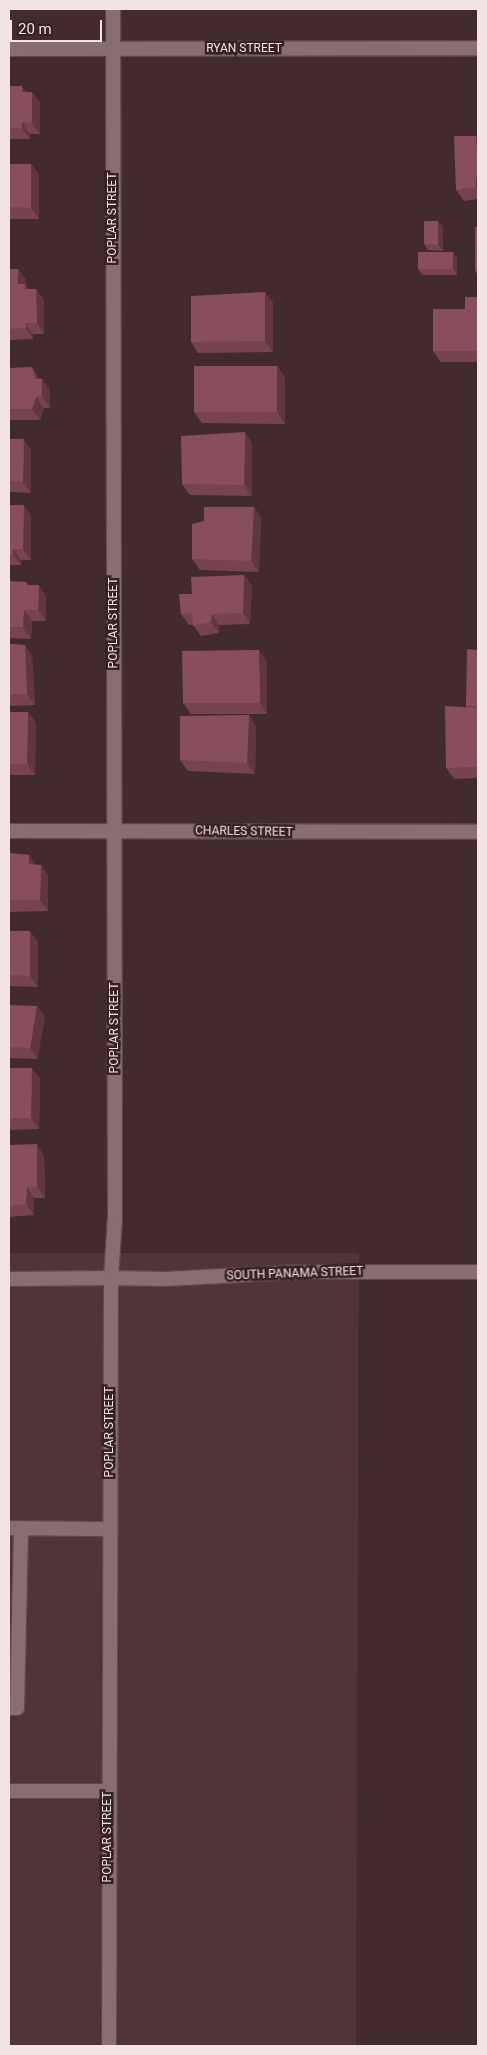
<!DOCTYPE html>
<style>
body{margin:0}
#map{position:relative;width:487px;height:2055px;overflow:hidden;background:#412b2f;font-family:Roboto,sans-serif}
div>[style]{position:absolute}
.built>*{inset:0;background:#50343a}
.roads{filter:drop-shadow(1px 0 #5c494d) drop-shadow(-1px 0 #5c494d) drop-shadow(0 1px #5c494d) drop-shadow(0 -1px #5c494d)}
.service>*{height:14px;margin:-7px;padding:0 7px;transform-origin:7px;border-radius:7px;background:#886e73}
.minor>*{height:14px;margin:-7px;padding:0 7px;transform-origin:7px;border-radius:7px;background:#886e73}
.wall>*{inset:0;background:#76434e}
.shaded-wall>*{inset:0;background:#603740}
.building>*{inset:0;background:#894e5b}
span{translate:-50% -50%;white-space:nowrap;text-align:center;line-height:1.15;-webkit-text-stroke:5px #362125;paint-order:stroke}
.street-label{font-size:12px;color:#f2e3e5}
.frame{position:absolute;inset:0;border:10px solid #f2e3e5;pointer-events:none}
.scale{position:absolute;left:10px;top:20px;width:92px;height:22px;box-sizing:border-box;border:2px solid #f2e3e5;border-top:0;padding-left:6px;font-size:15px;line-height:18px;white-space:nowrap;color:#f2e3e5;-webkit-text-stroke:4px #362125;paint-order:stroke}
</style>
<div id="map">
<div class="built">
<i style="clip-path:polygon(9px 1253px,359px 1253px,356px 2046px,9px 2046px)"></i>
</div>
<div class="roads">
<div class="service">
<i style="left:9px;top:1279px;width:102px;rotate:-0.6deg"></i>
<i style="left:9px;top:1528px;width:101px;rotate:0.6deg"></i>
<i style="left:9px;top:1708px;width:8px"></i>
<i style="left:17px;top:1708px;width:180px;rotate:-88.7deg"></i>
</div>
<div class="minor">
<i style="left:9px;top:49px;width:469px;rotate:-0.1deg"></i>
<i style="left:9px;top:831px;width:469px;rotate:0.1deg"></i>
<i style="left:111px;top:1278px;width:55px;rotate:1deg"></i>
<i style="left:166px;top:1279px;width:131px;rotate:-3.1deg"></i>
<i style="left:297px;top:1272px;width:181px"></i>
<i style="left:9px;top:1791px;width:99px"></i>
<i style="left:109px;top:2046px;width:768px;rotate:-89.85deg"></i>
<i style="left:111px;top:1278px;width:61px;rotate:-86.2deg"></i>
<i style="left:115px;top:1217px;width:1208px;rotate:-90.09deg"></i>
</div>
</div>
<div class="wall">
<i style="clip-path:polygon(9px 86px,26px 92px,32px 92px,40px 103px,40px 134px,30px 134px,30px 139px,9px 139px)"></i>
<i style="clip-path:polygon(476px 136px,478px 139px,478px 199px,464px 201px,456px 190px)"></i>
<i style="clip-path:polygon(9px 164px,31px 164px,39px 175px,39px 219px,9px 219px)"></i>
<i style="clip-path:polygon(438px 221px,443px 227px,443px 251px,428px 250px,424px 244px)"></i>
<i style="clip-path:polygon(478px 227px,478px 276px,475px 271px)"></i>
<i style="clip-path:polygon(457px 258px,457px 275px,422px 275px,418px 269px)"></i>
<i style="clip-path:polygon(9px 269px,18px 269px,26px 280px,26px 285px,28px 289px,36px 289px,44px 300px,44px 334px,33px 334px,33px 339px,9px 340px)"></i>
<i style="clip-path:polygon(265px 292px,273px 303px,273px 352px,198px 353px,191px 342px)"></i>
<i style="clip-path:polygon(478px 297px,478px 362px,441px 362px,433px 351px,465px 309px)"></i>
<i style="clip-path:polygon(277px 366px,285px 378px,285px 424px,202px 423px,194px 412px)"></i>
<i style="clip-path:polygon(9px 368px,42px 379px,50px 390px,50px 408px,44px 408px,40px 420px,9px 420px)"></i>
<i style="clip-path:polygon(245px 432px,252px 444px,252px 496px,190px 495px,182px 484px)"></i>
<i style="clip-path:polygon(9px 439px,31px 450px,31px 493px,9px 492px)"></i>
<i style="clip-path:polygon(9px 505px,31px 516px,31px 560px,21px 560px,21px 565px,9px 565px)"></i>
<i style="clip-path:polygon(254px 507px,261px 518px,259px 572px,200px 570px,192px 559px)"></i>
<i style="clip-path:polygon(244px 575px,252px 586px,250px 624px,219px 625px,219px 633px,201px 636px,193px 625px,189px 625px,181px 614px,192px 594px)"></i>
<i style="clip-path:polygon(9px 581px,29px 585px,46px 596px,46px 621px,32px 621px,31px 639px,9px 638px)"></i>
<i style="clip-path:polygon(9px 644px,25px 645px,32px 656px,35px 705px,9px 706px)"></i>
<i style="clip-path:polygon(478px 650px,478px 778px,454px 779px,446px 768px,467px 707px,466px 706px)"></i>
<i style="clip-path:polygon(267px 661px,267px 714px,191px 714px,183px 703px)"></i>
<i style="clip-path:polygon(9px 712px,28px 712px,36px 723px,35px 775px,9px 775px)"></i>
<i style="clip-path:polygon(249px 715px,256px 727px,255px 774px,188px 771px,180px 760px)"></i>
<i style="clip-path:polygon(9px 853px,29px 855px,36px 865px,41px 865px,48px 876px,48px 911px,9px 912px)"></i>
<i style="clip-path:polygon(9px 931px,38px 942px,38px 987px,9px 986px)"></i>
<i style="clip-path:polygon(9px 1005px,45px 1017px,37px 1059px,9px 1058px)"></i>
<i style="clip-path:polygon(9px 1068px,40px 1079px,39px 1129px,9px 1130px)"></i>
<i style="clip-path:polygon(9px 1145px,44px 1156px,45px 1198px,34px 1198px,34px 1215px,9px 1217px)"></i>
</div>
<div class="shaded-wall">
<i style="clip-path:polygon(22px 86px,30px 97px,22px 92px)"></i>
<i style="clip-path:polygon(32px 92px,40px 103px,40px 134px,32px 123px)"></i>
<i style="clip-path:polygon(22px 122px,30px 134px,30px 139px,22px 128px)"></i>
<i style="clip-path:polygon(476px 136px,478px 139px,478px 155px,477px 154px)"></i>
<i style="clip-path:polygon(31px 164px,39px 175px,39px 219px,31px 208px)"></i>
<i style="clip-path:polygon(476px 177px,478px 180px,478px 190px,476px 187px)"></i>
<i style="clip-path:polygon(438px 221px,443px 227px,443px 251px,438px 245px)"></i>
<i style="clip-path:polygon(453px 252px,457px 258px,457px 275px,453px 269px)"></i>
<i style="clip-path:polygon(18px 269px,26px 280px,26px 285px,33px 295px,18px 284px)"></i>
<i style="clip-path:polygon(36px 289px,44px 300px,44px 334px,37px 323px)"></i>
<i style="clip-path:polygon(265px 292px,273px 303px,273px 352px,265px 341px)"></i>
<i style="clip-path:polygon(25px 323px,33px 334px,33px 339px,26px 328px)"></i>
<i style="clip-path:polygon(277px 366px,285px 378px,285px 424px,277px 412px)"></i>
<i style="clip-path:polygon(32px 367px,40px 379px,42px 384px,42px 379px,50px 390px,50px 408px,42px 396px)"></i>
<i style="clip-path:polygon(36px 397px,44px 408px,40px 420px,32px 409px)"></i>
<i style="clip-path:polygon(245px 432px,252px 444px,252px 496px,244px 485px)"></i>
<i style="clip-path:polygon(24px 439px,31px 450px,31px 493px,23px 482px)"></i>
<i style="clip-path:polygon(24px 505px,31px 516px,31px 560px,23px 549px)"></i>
<i style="clip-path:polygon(254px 507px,261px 518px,259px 572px,251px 561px)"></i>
<i style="clip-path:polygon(13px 549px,21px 560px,21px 565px,13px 554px)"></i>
<i style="clip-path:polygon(244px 575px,252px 586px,250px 624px,243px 613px)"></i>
<i style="clip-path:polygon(39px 585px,46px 596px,46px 621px,38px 610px)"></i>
<i style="clip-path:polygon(24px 610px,32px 621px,31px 639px,23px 627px)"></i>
<i style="clip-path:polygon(212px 614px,219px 625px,219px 633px,211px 622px)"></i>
<i style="clip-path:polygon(25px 645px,32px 656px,35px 705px,27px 694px)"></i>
<i style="clip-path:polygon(259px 650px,267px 661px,267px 714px,260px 703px)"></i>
<i style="clip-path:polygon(28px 712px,36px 723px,35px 775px,27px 764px)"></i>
<i style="clip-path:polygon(249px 715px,256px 727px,255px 774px,247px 763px)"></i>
<i style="clip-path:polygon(29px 855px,37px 866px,29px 864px)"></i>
<i style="clip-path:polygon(41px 865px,48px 876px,48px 911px,40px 900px)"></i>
<i style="clip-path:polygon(30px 931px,38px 942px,38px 987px,30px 976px)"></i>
<i style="clip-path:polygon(37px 1006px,45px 1017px,37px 1059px,30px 1048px)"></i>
<i style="clip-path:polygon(32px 1068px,40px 1079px,39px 1129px,31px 1118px)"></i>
<i style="clip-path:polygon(37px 1144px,44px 1156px,45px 1198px,37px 1187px)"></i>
<i style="clip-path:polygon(27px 1187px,34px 1198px,34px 1215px,26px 1204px)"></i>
</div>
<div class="building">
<i style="clip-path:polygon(9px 86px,22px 86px,22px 92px,32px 92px,32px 123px,22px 122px,22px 128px,9px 128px)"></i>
<i style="clip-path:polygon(454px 136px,476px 136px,477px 154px,478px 154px,478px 177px,476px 177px,476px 187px,456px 190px)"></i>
<i style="clip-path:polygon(9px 164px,31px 164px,31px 208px,9px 207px)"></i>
<i style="clip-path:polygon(424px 221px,438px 221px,438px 245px,424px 244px)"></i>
<i style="clip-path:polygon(475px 227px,478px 227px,478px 271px,475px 271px)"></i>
<i style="clip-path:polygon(418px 252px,453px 252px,453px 269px,418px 269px)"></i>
<i style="clip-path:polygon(9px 269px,18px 269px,18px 284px,25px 284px,25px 289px,36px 289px,37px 323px,25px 323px,26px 328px,9px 329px)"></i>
<i style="clip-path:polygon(265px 292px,265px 341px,191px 342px,191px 296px)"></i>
<i style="clip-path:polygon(465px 297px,478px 297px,478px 351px,433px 351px,433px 309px,465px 309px)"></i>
<i style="clip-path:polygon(194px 366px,277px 366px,277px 412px,194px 412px)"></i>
<i style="clip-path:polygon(32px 367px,36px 379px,42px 379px,42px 396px,36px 397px,32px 409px,9px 409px,9px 368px)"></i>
<i style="clip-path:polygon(245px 432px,244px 485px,182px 484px,181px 436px)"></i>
<i style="clip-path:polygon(9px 439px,24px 439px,23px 482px,9px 481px)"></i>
<i style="clip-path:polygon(9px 505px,24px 505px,23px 549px,13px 549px,13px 554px,9px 554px)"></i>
<i style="clip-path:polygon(204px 507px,254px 507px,251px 561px,192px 559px,192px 524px,204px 521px)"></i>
<i style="clip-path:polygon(244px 575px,243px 613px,212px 614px,211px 622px,193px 625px,192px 613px,181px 614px,179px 594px,192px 594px,191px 577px)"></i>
<i style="clip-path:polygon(9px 581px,27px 582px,27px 585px,39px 585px,38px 610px,24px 610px,23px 627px,9px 627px)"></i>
<i style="clip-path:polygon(9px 644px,25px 645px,27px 694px,9px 694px)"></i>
<i style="clip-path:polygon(467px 649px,478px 650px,478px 706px,466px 706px)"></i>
<i style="clip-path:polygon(259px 650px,260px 703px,183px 703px,182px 651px)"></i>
<i style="clip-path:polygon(445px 706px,478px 708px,478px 767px,446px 768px)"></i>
<i style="clip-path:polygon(9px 712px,28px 712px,27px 764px,9px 764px)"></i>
<i style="clip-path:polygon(249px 715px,247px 763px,180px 760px,180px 716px)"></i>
<i style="clip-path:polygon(9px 853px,29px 855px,29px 864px,41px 865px,40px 900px,9px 900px)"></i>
<i style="clip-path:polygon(9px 931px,30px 931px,30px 976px,9px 975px)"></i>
<i style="clip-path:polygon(9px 1005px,37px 1006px,30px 1048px,9px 1047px)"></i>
<i style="clip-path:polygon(9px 1068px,32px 1068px,31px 1118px,9px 1118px)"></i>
<i style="clip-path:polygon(37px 1144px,37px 1187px,27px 1187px,26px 1204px,9px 1206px,9px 1145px)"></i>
</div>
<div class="street-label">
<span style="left:244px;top:49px">RYAN STREET</span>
<span style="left:113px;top:218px;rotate:-90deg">POPLAR STREET</span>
<span style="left:114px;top:623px;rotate:-90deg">POPLAR STREET</span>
<span style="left:244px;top:832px;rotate:1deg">CHARLES STREET</span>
<span style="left:115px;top:1028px;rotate:-90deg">POPLAR STREET</span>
<span style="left:295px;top:1274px;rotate:-2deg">SOUTH PANAMA STREET</span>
<span style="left:110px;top:1432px;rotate:-90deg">POPLAR STREET</span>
<span style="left:108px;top:1837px;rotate:-90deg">POPLAR STREET</span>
</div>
<div class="frame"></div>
<div class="scale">20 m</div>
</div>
